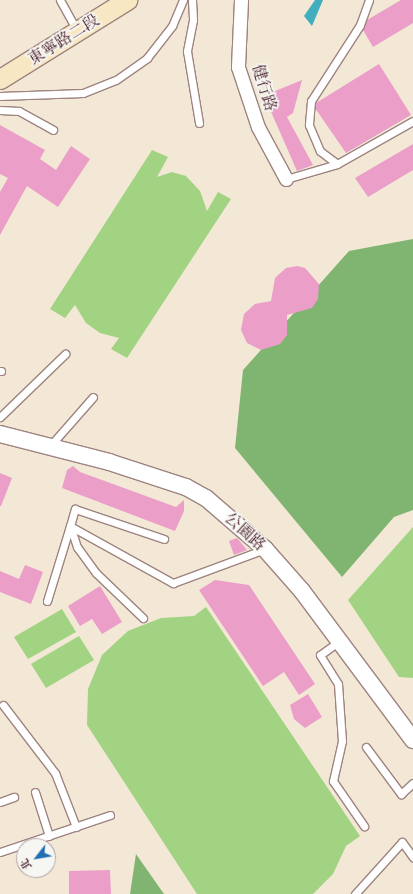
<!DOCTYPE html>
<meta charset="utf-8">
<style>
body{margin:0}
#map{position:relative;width:413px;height:894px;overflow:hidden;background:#f3e8d5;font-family:"IM FELL Great Primer","Noto Serif TC",serif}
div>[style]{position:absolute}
.green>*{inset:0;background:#a1d383}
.forest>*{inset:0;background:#80b571}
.water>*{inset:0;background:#41aebe}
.building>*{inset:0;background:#ea9ec8}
.roads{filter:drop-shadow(1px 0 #9e8480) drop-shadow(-1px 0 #9e8480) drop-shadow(0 1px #9e8480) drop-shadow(0 -1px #9e8480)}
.service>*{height:7px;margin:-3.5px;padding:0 3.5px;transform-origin:3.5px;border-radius:3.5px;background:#fff}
.minor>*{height:13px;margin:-6.5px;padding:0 6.5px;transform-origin:6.5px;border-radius:6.5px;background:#fff}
.tertiary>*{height:16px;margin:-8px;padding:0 8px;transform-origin:8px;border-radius:8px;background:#fff}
.secondary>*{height:19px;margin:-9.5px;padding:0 9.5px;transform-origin:9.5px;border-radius:9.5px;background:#f7e8c3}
span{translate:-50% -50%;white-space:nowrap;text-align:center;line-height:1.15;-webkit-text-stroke:3.5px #f6f6f2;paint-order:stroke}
.street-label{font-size:16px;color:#4a1f2b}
.north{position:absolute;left:16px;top:838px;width:40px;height:40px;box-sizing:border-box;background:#f6f6f2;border:1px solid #b1a0a2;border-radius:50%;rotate:239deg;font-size:11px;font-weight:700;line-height:16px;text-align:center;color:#4a1f2b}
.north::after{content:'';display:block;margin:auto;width:14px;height:18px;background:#1f6fb2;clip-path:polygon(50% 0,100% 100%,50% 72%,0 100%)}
</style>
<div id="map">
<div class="green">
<i style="clip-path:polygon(152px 150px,168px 157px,157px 177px,172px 172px,186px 176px,200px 191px,207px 211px,218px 192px,231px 199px,127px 358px,111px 349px,119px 338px,100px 333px,86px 323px,75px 305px,65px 318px,50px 309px)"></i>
<i style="clip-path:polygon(413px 527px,413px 678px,399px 677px,348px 600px)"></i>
<i style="clip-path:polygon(206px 607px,360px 836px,346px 846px,333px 874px,313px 894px,197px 894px,87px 725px,88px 689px,102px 655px,128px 631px,161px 618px,194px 616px)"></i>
<i style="clip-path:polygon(62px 609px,76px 632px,28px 659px,14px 637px)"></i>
<i style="clip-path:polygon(79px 636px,94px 660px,46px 688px,31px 664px)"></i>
</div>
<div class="forest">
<i style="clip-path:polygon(413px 239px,413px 510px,394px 517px,342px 577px,235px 448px,243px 370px,349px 251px)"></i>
<i style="clip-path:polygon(136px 854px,164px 894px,130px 894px)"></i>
</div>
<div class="water">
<i style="clip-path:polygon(315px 0,323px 0,312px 26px,304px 16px)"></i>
</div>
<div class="building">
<i style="clip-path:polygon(401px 0,413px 0,413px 23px,373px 47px,363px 30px,367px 20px)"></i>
<i style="clip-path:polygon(379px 64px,411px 115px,346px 153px,315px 108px,316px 103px)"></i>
<i style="clip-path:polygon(302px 80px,293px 113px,287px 117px,313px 165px,297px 171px,265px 98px,268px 94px)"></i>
<i style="clip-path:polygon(0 125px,45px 150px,40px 159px,56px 170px,71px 146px,90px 159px,58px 207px,27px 186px,0 235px,0 192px,8px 178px,0 174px)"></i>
<i style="clip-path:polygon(413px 144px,413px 170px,368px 197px,355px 178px)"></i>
<i style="clip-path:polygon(297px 266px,305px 268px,319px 284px,318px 299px,312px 308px,287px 315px,287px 335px,280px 344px,261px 350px,247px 343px,241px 330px,244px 314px,255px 304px,271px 301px,275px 278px,286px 268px)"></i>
<i style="clip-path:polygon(73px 466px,80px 472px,176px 507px,184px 500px,184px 511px,175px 531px,62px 488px,67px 470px)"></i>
<i style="clip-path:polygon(0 473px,12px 478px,1px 506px,0 506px)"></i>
<i style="clip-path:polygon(237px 538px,247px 550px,234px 555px,229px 541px)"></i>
<i style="clip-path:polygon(25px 565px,43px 572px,31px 604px,0 592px,0 571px,19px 579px)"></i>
<i style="clip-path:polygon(215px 580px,249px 585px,315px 684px,299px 695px,284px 672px,263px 686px,199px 590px)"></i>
<i style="clip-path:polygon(100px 586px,122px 622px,102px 634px,92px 619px,80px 626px,68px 606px)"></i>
<i style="clip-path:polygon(308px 694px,322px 717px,305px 728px,294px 719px,290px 705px)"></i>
<i style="clip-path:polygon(110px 870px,111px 894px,69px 894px,69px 871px)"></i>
</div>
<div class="roads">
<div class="service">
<i style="left:60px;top:0;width:35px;rotate:61deg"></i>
<i style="left:192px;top:0;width:20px;rotate:87deg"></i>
<i style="left:193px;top:20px;width:32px;rotate:101deg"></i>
<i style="left:187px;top:51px;width:73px;rotate:80.5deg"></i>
<i style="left:369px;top:0;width:27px;rotate:110deg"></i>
<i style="left:360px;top:25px;width:90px;rotate:122.8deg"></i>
<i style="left:311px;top:101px;width:24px;rotate:95deg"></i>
<i style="left:309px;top:125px;width:28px;rotate:67deg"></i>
<i style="left:320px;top:151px;width:21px;rotate:37deg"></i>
<i style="left:337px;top:164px;width:87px;rotate:-29.5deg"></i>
<i style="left:0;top:96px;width:83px;rotate:-2.1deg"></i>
<i style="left:83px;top:93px;width:35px;rotate:-22deg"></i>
<i style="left:116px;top:80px;width:38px;rotate:-35deg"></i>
<i style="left:147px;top:58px;width:41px;rotate:-52deg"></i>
<i style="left:172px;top:26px;width:28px;rotate:-67deg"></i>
<i style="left:0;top:110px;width:19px;rotate:3deg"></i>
<i style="left:19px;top:111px;width:39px;rotate:29deg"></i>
<i style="left:286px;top:179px;width:53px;rotate:-16.4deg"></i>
<i style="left:0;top:371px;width:1px"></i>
<i style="left:0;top:417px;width:91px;rotate:-44.1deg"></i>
<i style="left:50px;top:446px;width:65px;rotate:-48.7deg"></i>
<i style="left:47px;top:601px;width:78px;rotate:-73deg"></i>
<i style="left:70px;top:526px;width:118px;rotate:29deg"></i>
<i style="left:173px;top:583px;width:98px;rotate:-20.3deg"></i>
<i style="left:143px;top:618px;width:65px;rotate:-136.2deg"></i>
<i style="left:96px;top:573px;width:32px;rotate:-126deg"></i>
<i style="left:77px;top:547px;width:22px;rotate:-108deg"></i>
<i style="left:70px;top:526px;width:18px;rotate:-74deg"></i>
<i style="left:75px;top:509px;width:94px;rotate:18.6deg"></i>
<i style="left:338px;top:642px;width:22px;rotate:144deg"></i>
<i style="left:320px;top:655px;width:34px;rotate:58deg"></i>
<i style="left:338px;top:684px;width:57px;rotate:86deg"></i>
<i style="left:342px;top:741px;width:41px;rotate:102.7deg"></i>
<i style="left:333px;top:781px;width:55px;rotate:55.4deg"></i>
<i style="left:3px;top:705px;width:86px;rotate:52.6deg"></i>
<i style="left:55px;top:773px;width:58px;rotate:68.7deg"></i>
<i style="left:366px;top:747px;width:59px;rotate:53.3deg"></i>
<i style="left:401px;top:794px;width:16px;rotate:-43deg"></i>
<i style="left:35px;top:792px;width:46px;rotate:72.3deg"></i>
<i style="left:0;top:802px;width:15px;rotate:-20deg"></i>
<i style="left:0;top:852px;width:116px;rotate:-18.6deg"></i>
<i style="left:355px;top:894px;width:70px;rotate:-47.9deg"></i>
<i style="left:402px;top:842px;width:19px;rotate:54deg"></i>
</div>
<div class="minor">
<i style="left:241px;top:0;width:67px;rotate:92.6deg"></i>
<i style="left:238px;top:67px;width:63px;rotate:71.6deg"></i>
<i style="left:258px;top:127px;width:59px;rotate:61.7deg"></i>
</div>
<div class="tertiary">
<i style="left:0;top:434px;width:113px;rotate:14.4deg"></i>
<i style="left:109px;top:462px;width:81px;rotate:18deg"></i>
<i style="left:186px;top:487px;width:23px;rotate:29deg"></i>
<i style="left:206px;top:498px;width:78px;rotate:40.8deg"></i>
<i style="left:265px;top:549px;width:56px;rotate:48.6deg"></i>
<i style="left:302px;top:591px;width:186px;rotate:53.3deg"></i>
</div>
<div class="secondary">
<i style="left:0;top:79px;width:150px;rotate:-31.9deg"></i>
</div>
</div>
<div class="street-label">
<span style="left:64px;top:40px;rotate:-32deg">東寧路二段</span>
<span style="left:264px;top:88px;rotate:73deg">健行路</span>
<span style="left:245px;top:532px;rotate:42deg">公園路</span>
</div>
<div class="north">北</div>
</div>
